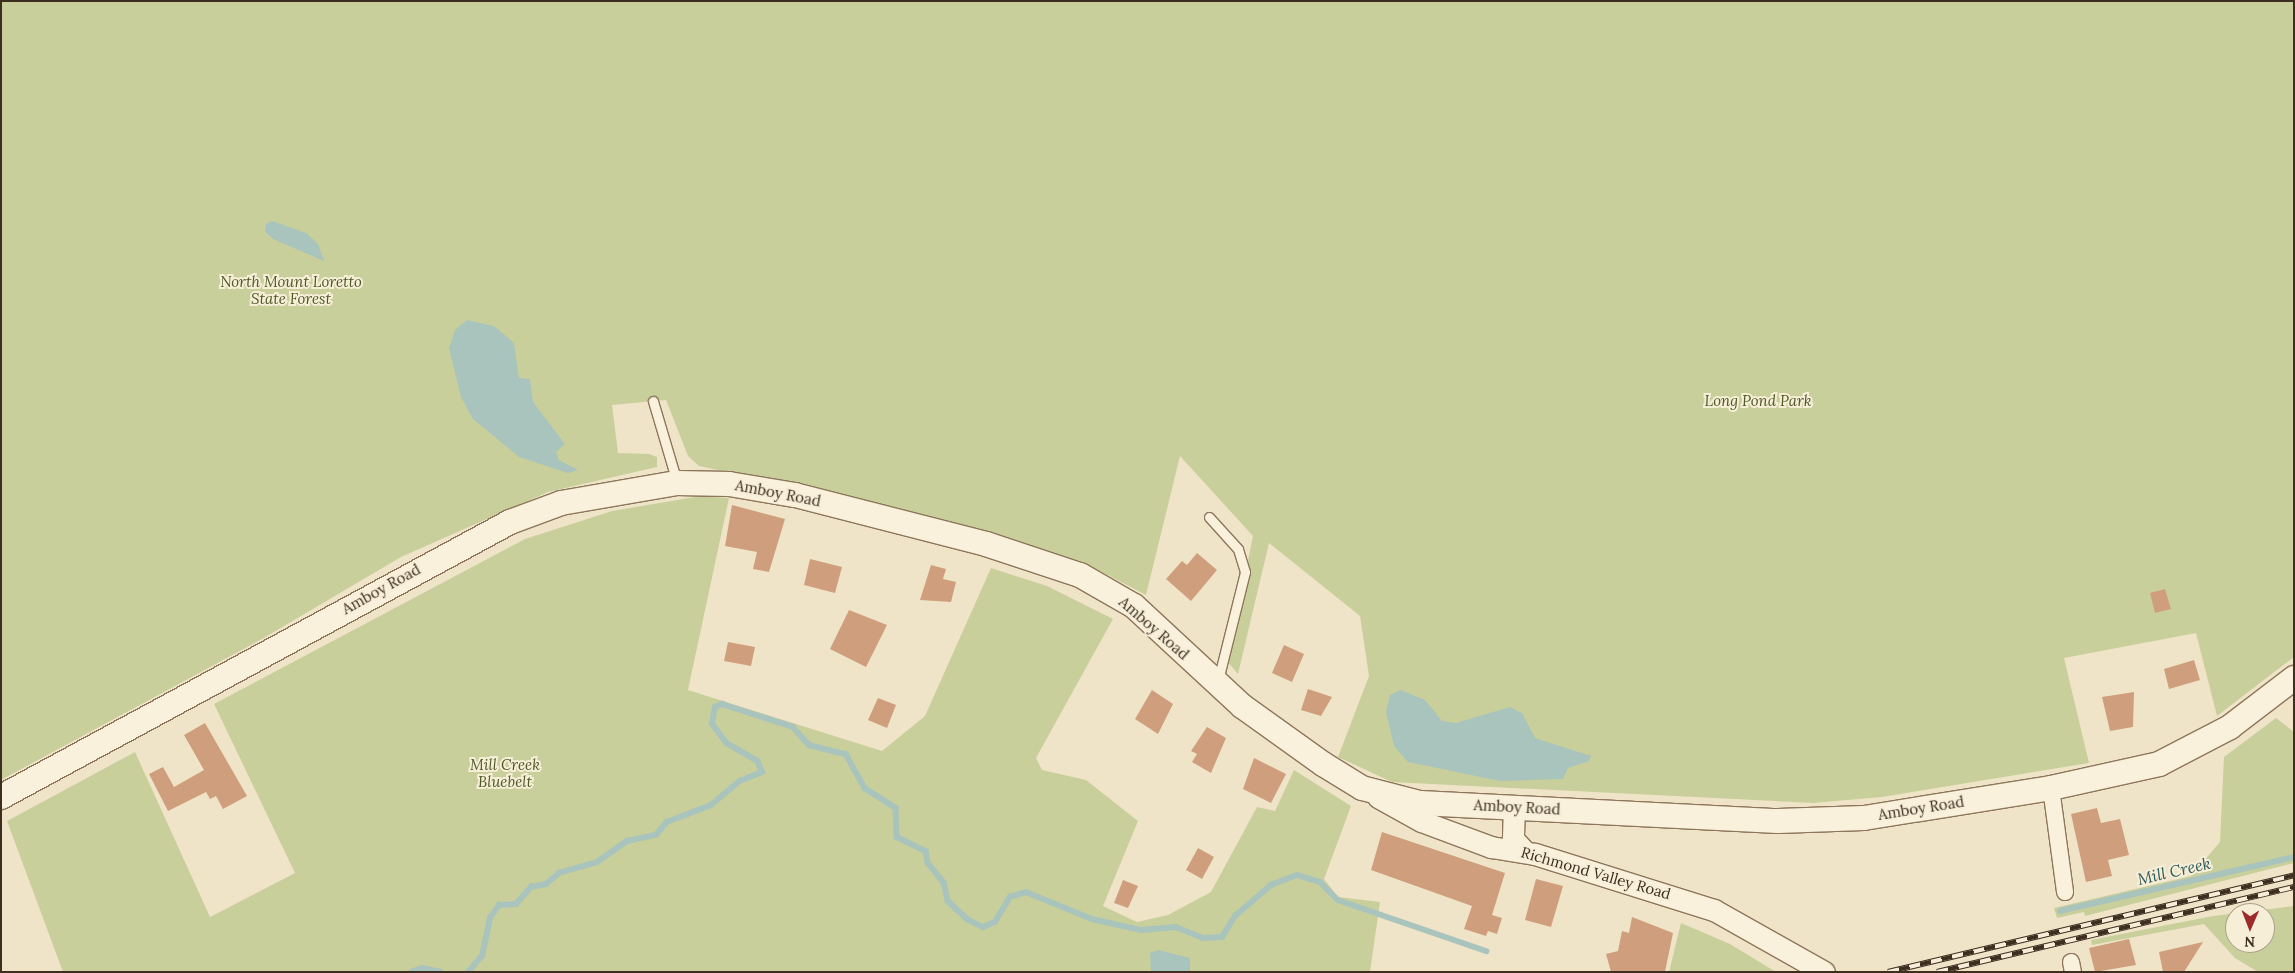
<!DOCTYPE html>
<style>
body{margin:0}
#map{position:relative;width:2295px;height:973px;overflow:hidden;background:#f0e4c8;font-family:Lora,serif}
div>[style]{position:absolute}
.green>*{inset:0;background:#c9cf9b}
.water>*{inset:0;background:#a9c4bc}
.stream>*{height:5.5px;margin:-2.75px;padding:0 2.75px;transform-origin:2.75px;border-radius:2.75px;background:#a9c4bc}
.building>*{inset:0;background:#cf9f7d}
.roads{filter:drop-shadow(1px 0 #8d765c) drop-shadow(-1px 0 #8d765c) drop-shadow(0 1px #8d765c) drop-shadow(0 -1px #8d765c)}
.service>*{height:9px;margin:-4.5px;padding:0 4.5px;transform-origin:4.5px;border-radius:4.5px;background:#faf1dc}
.minor>*{height:16px;margin:-8px;padding:0 8px;transform-origin:8px;border-radius:8px;background:#faf1dc}
.tertiary>*{height:21px;margin:-10.5px;padding:0 10.5px;transform-origin:10.5px;border-radius:10.5px;background:#faf1dc}
.secondary>*{height:24px;margin:-12px;padding:0 12px;transform-origin:12px;border-radius:12px;background:#faf1dc}
.rail>*{height:5.5px;margin-top:-2.75px;transform-origin:0;background:repeating-linear-gradient(90deg,#f7eed8 0 11px,#3d2e20 0 22px);box-sizing:border-box;border-block:1px solid #3d2e20}
span{translate:-50% -50%;white-space:nowrap;text-align:center;line-height:1.15;-webkit-text-stroke:4px #f7eed8;paint-order:stroke}
.park-label{font-size:15px;color:#4d5a26;font-style:italic}
.street-label{font-size:15px;color:#3d2e20}
.water-label{font-size:16px;color:#2f5d5a;font-style:italic}
.frame{position:absolute;inset:0;border:2px solid #3d2e20;pointer-events:none}
.north{position:absolute;left:2225px;top:903px;width:50px;height:50px;box-sizing:border-box;background:#f7eed8;border:1px solid #ada18e;border-radius:50%;rotate:181deg;font-size:14px;font-weight:700;line-height:20px;text-align:center;color:#3d2e20}
.north::after{content:'';display:block;margin:auto;width:18px;height:22px;background:#9e2a2b;clip-path:polygon(50% 0,100% 100%,50% 72%,0 100%)}
</style>
<div id="map">
<div class="green">
<i style="clip-path:polygon(1px 1px,2294px 1px,2294px 657px,2217px 716px,2196px 633px,2064px 658px,2089px 763px,1882px 797px,1813px 803px,1392px 782px,1338px 757px,1369px 676px,1360px 616px,1269px 543px,1238px 674px,1227px 661px,1253px 536px,1180px 456px,1146px 595px,1083px 562px,900px 509px,699px 466px,688px 456px,666px 400px,612px 405px,618px 453px,649px 454px,657px 457px,657px 467px,548px 492px,401px 557px,262px 639px,1px 780px)"></i>
<i style="clip-path:polygon(701px 496px,729px 498px,688px 690px,882px 751px,925px 716px,991px 568px,1047px 586px,1113px 619px,1036px 758px,1042px 770px,1086px 780px,1138px 821px,1103px 906px,1137px 922px,1168px 915px,1211px 892px,1257px 807px,1275px 811px,1294px 770px,1351px 806px,1324px 879px,1338px 897px,1380px 902px,1370px 972px,63px 972px,7px 821px,135px 752px,210px 917px,295px 873px,214px 704px,525px 539px,612px 511px)"></i>
<i style="clip-path:polygon(2276px 718px,2294px 732px,2294px 863px,2085px 916px,2084px 912px,2057px 918px,2054px 908px,2191px 876px,2220px 842px,2224px 757px)"></i>
<i style="clip-path:polygon(evenodd,2294px 906px,2294px 972px,2258px 972px,2235px 958px,2204px 924px,2092px 945px,2091px 940px,2213px 916px,2294px 906px,2235px 913px,2265px 913px,2265px 943px,2235px 943px,2235px 913px)"></i>
<i style="clip-path:polygon(1681px 923px,1730px 944px,1776px 972px,1669px 972px)"></i>
</div>
<div class="water">
<i style="clip-path:polygon(272px 221px,306px 233px,318px 244px,324px 261px,273px 239px,265px 232px,266px 224px)"></i>
<i style="clip-path:polygon(467px 320px,494px 326px,514px 343px,519px 378px,530px 379px,533px 402px,565px 444px,556px 452px,559px 460px,578px 470px,568px 473px,519px 457px,473px 419px,461px 397px,449px 348px,455px 330px)"></i>
<i style="clip-path:polygon(1401px 690px,1425px 700px,1442px 721px,1456px 723px,1510px 707px,1522px 713px,1535px 738px,1591px 756px,1589px 761px,1568px 768px,1563px 779px,1500px 781px,1408px 762px,1394px 746px,1386px 712px,1390px 695px)"></i>
<i style="clip-path:polygon(1158px 950px,1190px 958px,1190px 972px,1151px 972px,1150px 953px)"></i>
</div>
<div class="stream">
<i style="left:2060px;top:911px;width:240px;rotate:-13deg"></i>
<i style="left:411px;top:972px;width:12px;rotate:-20deg"></i>
<i style="left:422px;top:968px;width:19px;rotate:12deg"></i>
<i style="left:468px;top:972px;width:21px;rotate:-49deg"></i>
<i style="left:482px;top:956px;width:39px;rotate:-78deg"></i>
<i style="left:490px;top:918px;width:16px;rotate:-55deg"></i>
<i style="left:499px;top:905px;width:17px;rotate:-3deg"></i>
<i style="left:516px;top:904px;width:23px;rotate:-49deg"></i>
<i style="left:531px;top:887px;width:15px;rotate:-11deg"></i>
<i style="left:546px;top:884px;width:17px;rotate:-40deg"></i>
<i style="left:559px;top:873px;width:40px;rotate:-16deg"></i>
<i style="left:597px;top:862px;width:37px;rotate:-35deg"></i>
<i style="left:627px;top:841px;width:30px;rotate:-12deg"></i>
<i style="left:656px;top:835px;width:17px;rotate:-50deg"></i>
<i style="left:667px;top:822px;width:47px;rotate:-21.1deg"></i>
<i style="left:711px;top:805px;width:38px;rotate:-40deg"></i>
<i style="left:740px;top:781px;width:24px;rotate:-22deg"></i>
<i style="left:762px;top:772px;width:12px;rotate:-114deg"></i>
<i style="left:757px;top:761px;width:34px;rotate:-150deg"></i>
<i style="left:727px;top:744px;width:25px;rotate:-127deg"></i>
<i style="left:712px;top:724px;width:17px;rotate:-80deg"></i>
<i style="left:715px;top:707px;width:8px;rotate:-23deg"></i>
<i style="left:722px;top:704px;width:75px;rotate:17.9deg"></i>
<i style="left:793px;top:727px;width:24px;rotate:48deg"></i>
<i style="left:809px;top:745px;width:38px;rotate:14deg"></i>
<i style="left:846px;top:754px;width:39px;rotate:61deg"></i>
<i style="left:865px;top:788px;width:37px;rotate:33deg"></i>
<i style="left:896px;top:808px;width:29px;rotate:88deg"></i>
<i style="left:897px;top:837px;width:32px;rotate:26deg"></i>
<i style="left:926px;top:851px;width:12px;rotate:81deg"></i>
<i style="left:928px;top:863px;width:26px;rotate:51deg"></i>
<i style="left:944px;top:883px;width:18px;rotate:77deg"></i>
<i style="left:948px;top:901px;width:26px;rotate:43deg"></i>
<i style="left:967px;top:919px;width:18px;rotate:27deg"></i>
<i style="left:983px;top:927px;width:13px;rotate:-23deg"></i>
<i style="left:995px;top:922px;width:29px;rotate:-59deg"></i>
<i style="left:1010px;top:897px;width:17px;rotate:-17deg"></i>
<i style="left:1026px;top:892px;width:71px;rotate:22.2deg"></i>
<i style="left:1092px;top:919px;width:50px;rotate:12.7deg"></i>
<i style="left:1141px;top:930px;width:35px;rotate:-5deg"></i>
<i style="left:1176px;top:927px;width:29px;rotate:22deg"></i>
<i style="left:1203px;top:938px;width:19px;rotate:-3deg"></i>
<i style="left:1222px;top:937px;width:25px;rotate:-58deg"></i>
<i style="left:1235px;top:916px;width:48px;rotate:-40.7deg"></i>
<i style="left:1271px;top:885px;width:28px;rotate:-21deg"></i>
<i style="left:1297px;top:875px;width:24px;rotate:17deg"></i>
<i style="left:1320px;top:882px;width:25px;rotate:45deg"></i>
<i style="left:1338px;top:900px;width:157px;rotate:19deg"></i>
</div>
<div class="building">
<i style="clip-path:polygon(732px 505px,785px 519px,769px 572px,753px 569px,757px 552px,725px 546px)"></i>
<i style="clip-path:polygon(1197px 553px,1217px 570px,1191px 601px,1166px 579px,1182px 561px,1187px 565px)"></i>
<i style="clip-path:polygon(810px 559px,842px 567px,835px 593px,804px 585px)"></i>
<i style="clip-path:polygon(931px 565px,946px 569px,943px 579px,956px 582px,951px 602px,920px 600px)"></i>
<i style="clip-path:polygon(2165px 589px,2171px 609px,2155px 613px,2150px 593px)"></i>
<i style="clip-path:polygon(849px 610px,887px 625px,866px 667px,830px 649px)"></i>
<i style="clip-path:polygon(728px 642px,755px 647px,751px 666px,724px 661px)"></i>
<i style="clip-path:polygon(1284px 645px,1304px 654px,1292px 682px,1272px 673px)"></i>
<i style="clip-path:polygon(2194px 660px,2200px 680px,2169px 689px,2164px 669px)"></i>
<i style="clip-path:polygon(1308px 689px,1332px 697px,1321px 716px,1301px 710px)"></i>
<i style="clip-path:polygon(1152px 690px,1173px 704px,1158px 734px,1135px 719px)"></i>
<i style="clip-path:polygon(2134px 692px,2133px 727px,2110px 731px,2102px 697px)"></i>
<i style="clip-path:polygon(878px 698px,896px 705px,887px 728px,868px 720px)"></i>
<i style="clip-path:polygon(205px 723px,247px 796px,223px 809px,216px 796px,210px 799px,206px 792px,168px 811px,149px 774px,163px 767px,174px 787px,204px 770px,184px 735px)"></i>
<i style="clip-path:polygon(1207px 727px,1226px 738px,1211px 773px,1192px 762px,1197px 754px,1191px 751px)"></i>
<i style="clip-path:polygon(1254px 758px,1286px 774px,1271px 803px,1243px 789px)"></i>
<i style="clip-path:polygon(2097px 808px,2101px 823px,2120px 819px,2129px 855px,2108px 860px,2112px 876px,2086px 882px,2071px 814px)"></i>
<i style="clip-path:polygon(1382px 832px,1505px 873px,1492px 915px,1502px 918px,1497px 934px,1488px 931px,1486px 936px,1464px 929px,1472px 906px,1371px 870px)"></i>
<i style="clip-path:polygon(1198px 848px,1214px 857px,1202px 879px,1186px 870px)"></i>
<i style="clip-path:polygon(1536px 879px,1563px 886px,1551px 927px,1525px 920px)"></i>
<i style="clip-path:polygon(1123px 880px,1138px 886px,1128px 908px,1114px 903px)"></i>
<i style="clip-path:polygon(1632px 917px,1673px 933px,1665px 972px,1611px 972px,1606px 954px,1618px 951px,1622px 931px,1629px 933px)"></i>
<i style="clip-path:polygon(2129px 939px,2136px 965px,2095px 972px,2089px 948px)"></i>
<i style="clip-path:polygon(2203px 942px,2184px 972px,2163px 972px,2159px 952px)"></i>
</div>
<div class="roads">
<div class="service">
<i style="left:653px;top:401px;width:84px;rotate:73.5deg"></i>
<i style="left:1209px;top:517px;width:43px;rotate:47.8deg"></i>
<i style="left:1238px;top:549px;width:24px;rotate:73deg"></i>
<i style="left:1245px;top:572px;width:111px;rotate:104deg"></i>
</div>
<div class="minor">
<i style="left:2051px;top:788px;width:105px;rotate:82.3deg"></i>
<i style="left:2071px;top:962px;width:10px;rotate:79deg"></i>
</div>
<div class="tertiary">
<i style="left:1378px;top:797px;width:49px;rotate:29.2deg"></i>
<i style="left:1421px;top:821px;width:75px;rotate:20.4deg"></i>
<i style="left:1491px;top:847px;width:45px;rotate:9deg"></i>
<i style="left:1535px;top:854px;width:188px;rotate:17.4deg"></i>
<i style="left:1714px;top:910px;width:126px;rotate:29.4deg"></i>
<i style="left:1514px;top:807px;width:32px;rotate:92deg"></i>
<i style="left:1513px;top:839px;width:16px;rotate:47deg"></i>
</div>
<div class="secondary">
<i style="left:1px;top:797px;width:579px;rotate:-28.38deg"></i>
<i style="left:510px;top:522px;width:54px;rotate:-20.4deg"></i>
<i style="left:561px;top:503px;width:118px;rotate:-9.8deg"></i>
<i style="left:677px;top:483px;width:52px;rotate:1.1deg"></i>
<i style="left:729px;top:484px;width:67px;rotate:9.5deg"></i>
<i style="left:795px;top:495px;width:197px;rotate:14.4deg"></i>
<i style="left:986px;top:544px;width:99px;rotate:18.3deg"></i>
<i style="left:1080px;top:575px;width:62px;rotate:29.9deg"></i>
<i style="left:1134px;top:606px;width:147px;rotate:42.8deg"></i>
<i style="left:1242px;top:706px;width:100px;rotate:35.6deg"></i>
<i style="left:1323px;top:764px;width:46px;rotate:31.6deg"></i>
<i style="left:1362px;top:788px;width:60px;rotate:14.5deg"></i>
<i style="left:1420px;top:803px;width:358px;rotate:2.9deg"></i>
<i style="left:1778px;top:821px;width:86px;rotate:-2deg"></i>
<i style="left:1864px;top:818px;width:189px;rotate:-9.1deg"></i>
<i style="left:2051px;top:788px;width:111px;rotate:-12.5deg"></i>
<i style="left:2159px;top:764px;width:80px;rotate:-27.5deg"></i>
<i style="left:2230px;top:727px;width:81px;rotate:-37.4deg"></i>
</div>
</div>
<div class="rail">
<i style="left:1888px;top:972px;width:417px;rotate:-13.4deg"></i>
<i style="left:1937px;top:972px;width:367px;rotate:-13.4deg"></i>
</div>
<div class="park-label">
<span style="left:291px;top:290px">North Mount Loretto<br>State Forest</span>
<span style="left:1758px;top:401px">Long Pond Park</span>
<span style="left:505px;top:773px">Mill Creek<br>Bluebelt</span>
</div>
<div class="street-label">
<span style="left:778px;top:493px;rotate:11deg">Amboy Road</span>
<span style="left:381px;top:589px;rotate:-29deg">Amboy Road</span>
<span style="left:1154px;top:628px;rotate:41deg">Amboy Road</span>
<span style="left:1517px;top:807px;rotate:3deg">Amboy Road</span>
<span style="left:1921px;top:808px;rotate:-9deg">Amboy Road</span>
<span style="left:1596px;top:873px;rotate:16deg">Richmond Valley Road</span>
</div>
<div class="water-label">
<span style="left:2174px;top:871px;rotate:-13deg">Mill Creek</span>
</div>
<div class="frame"></div>
<div class="north">N</div>
</div>
